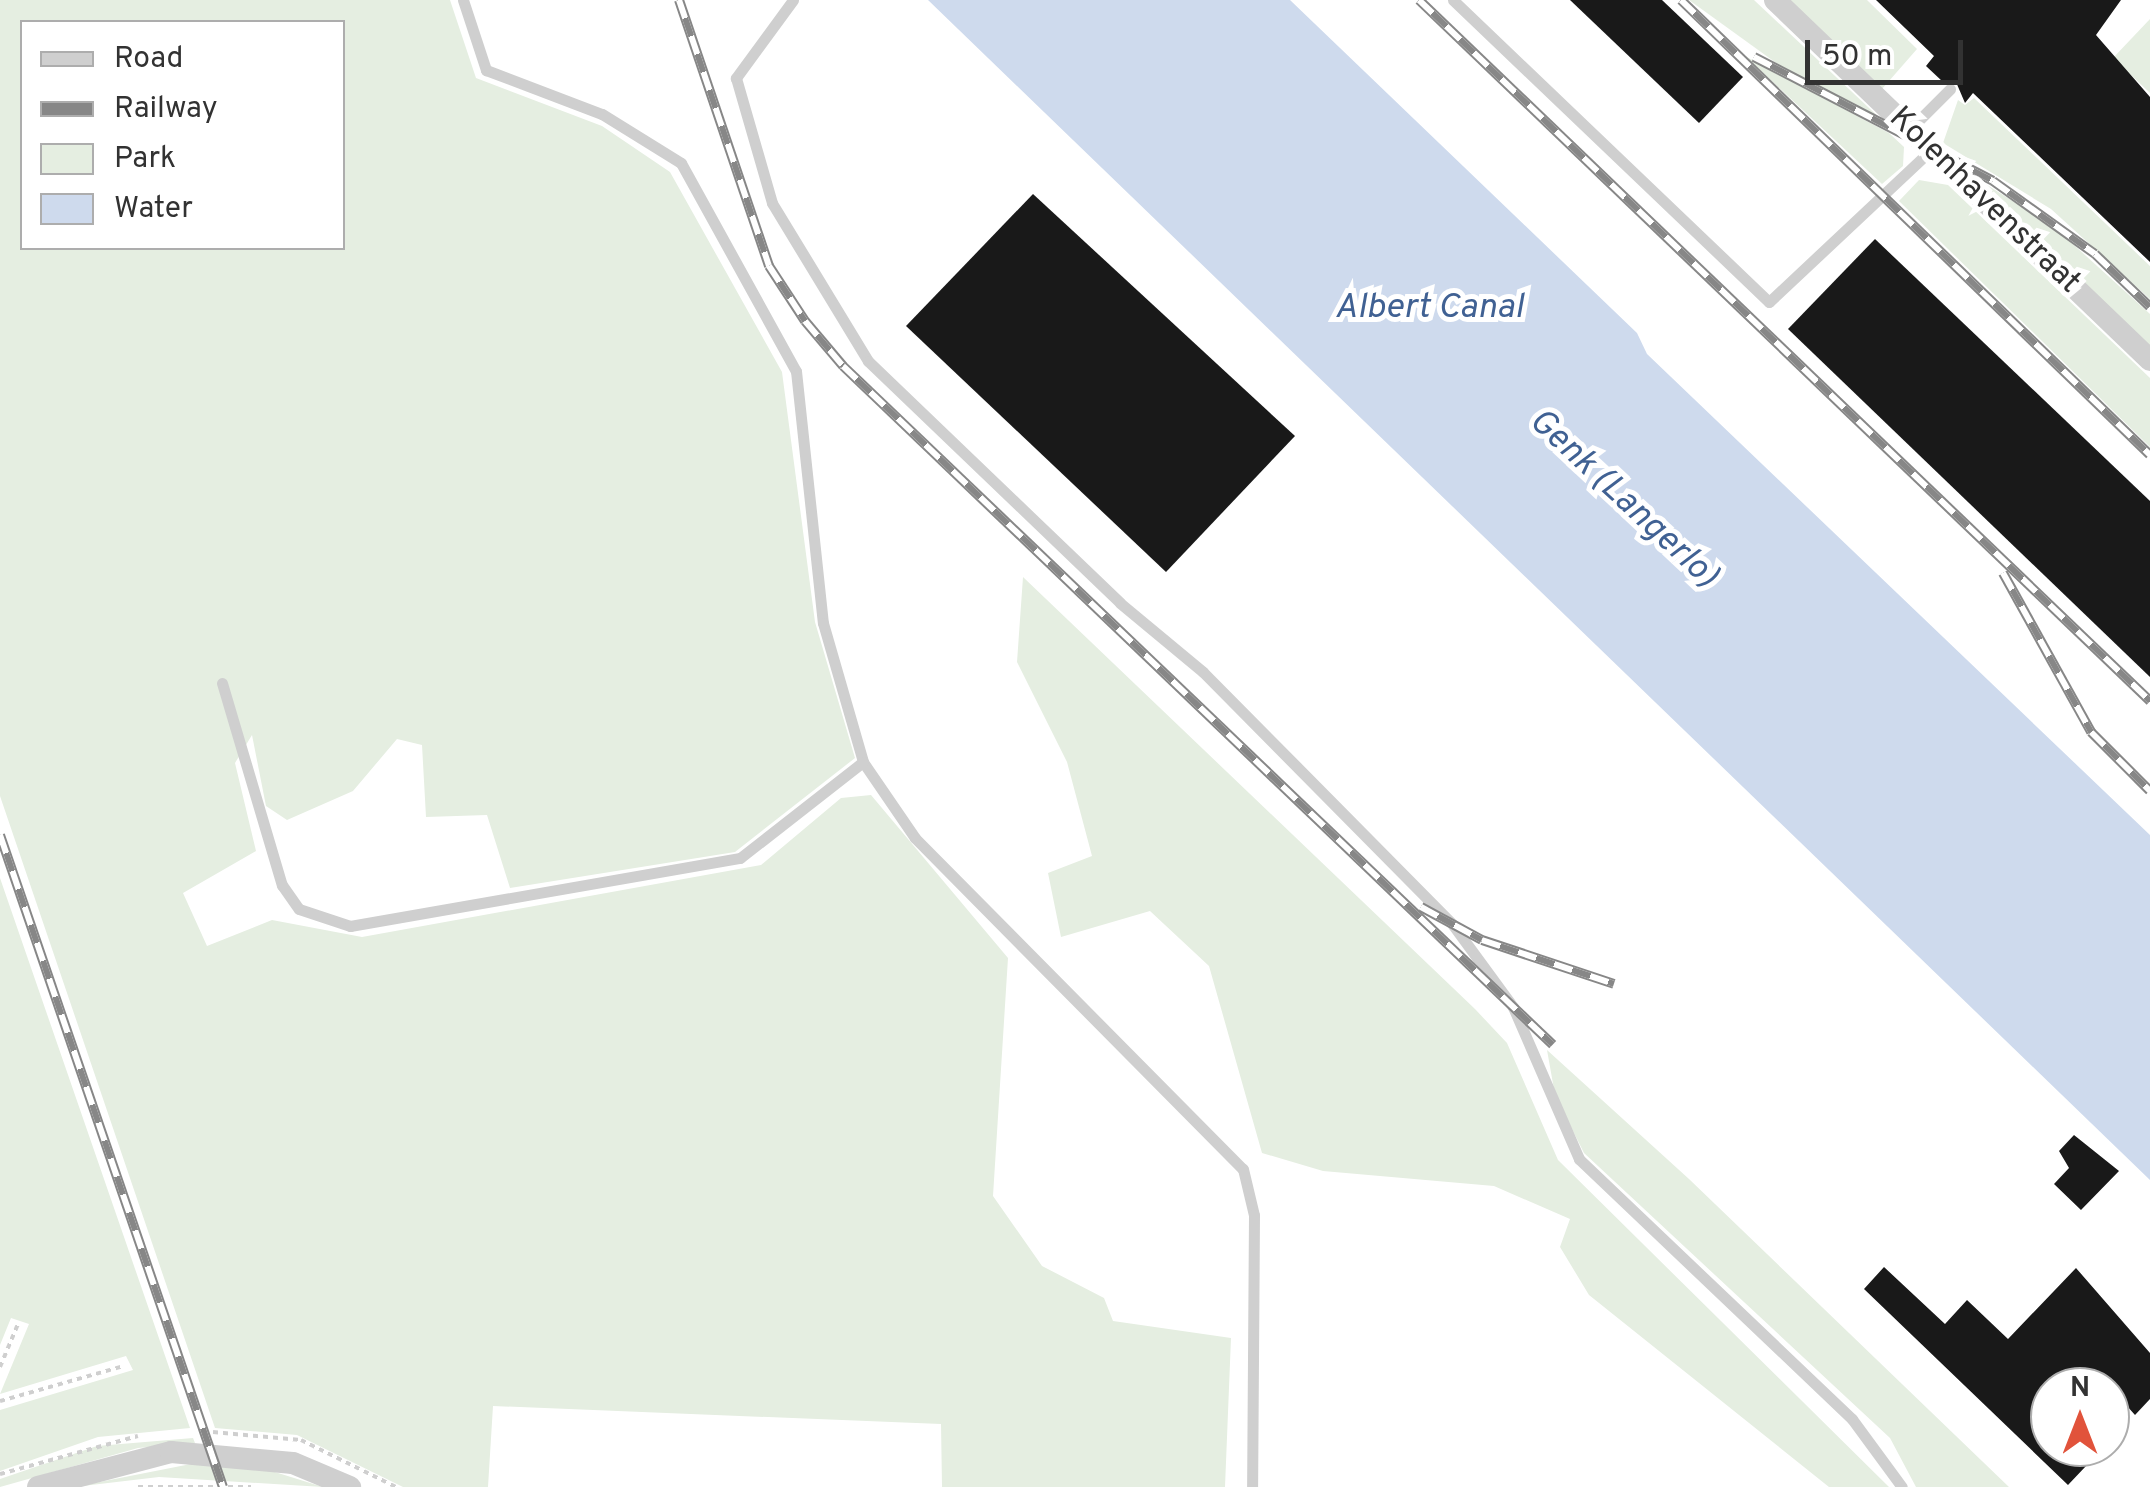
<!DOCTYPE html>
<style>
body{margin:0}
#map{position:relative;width:2150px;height:1487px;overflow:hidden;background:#fff;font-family:Overpass,sans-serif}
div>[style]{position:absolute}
.green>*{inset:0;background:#e5eee1}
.water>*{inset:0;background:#cedaed}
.building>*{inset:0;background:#191919}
.path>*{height:4px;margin-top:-2px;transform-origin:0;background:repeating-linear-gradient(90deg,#cfcfcf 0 5px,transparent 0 10px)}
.service>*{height:11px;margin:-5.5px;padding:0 5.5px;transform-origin:5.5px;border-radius:5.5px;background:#cfcfcf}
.minor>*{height:22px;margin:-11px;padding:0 11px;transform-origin:11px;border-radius:11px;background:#cfcfcf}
.rail>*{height:10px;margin-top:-5px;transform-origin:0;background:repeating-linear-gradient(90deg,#fff 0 19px,#878787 0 38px);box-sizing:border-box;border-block:2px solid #878787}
span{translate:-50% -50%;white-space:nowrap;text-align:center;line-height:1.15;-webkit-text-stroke:10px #fff;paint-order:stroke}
.street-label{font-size:32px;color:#323232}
.water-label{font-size:35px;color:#406193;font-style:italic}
.legend{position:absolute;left:20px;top:20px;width:325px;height:230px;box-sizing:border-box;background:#fff;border:2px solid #adadad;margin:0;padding:12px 18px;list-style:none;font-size:30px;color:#323232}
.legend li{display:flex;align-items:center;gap:20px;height:50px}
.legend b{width:50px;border:2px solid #adadad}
.north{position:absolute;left:2030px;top:1367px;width:100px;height:100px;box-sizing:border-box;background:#fff;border:2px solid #adadad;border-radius:50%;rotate:0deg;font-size:28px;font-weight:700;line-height:40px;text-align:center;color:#323232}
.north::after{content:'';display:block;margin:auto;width:35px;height:45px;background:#e1533b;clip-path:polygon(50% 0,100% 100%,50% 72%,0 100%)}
.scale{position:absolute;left:1805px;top:40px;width:158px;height:45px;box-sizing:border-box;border:5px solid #323232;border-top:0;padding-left:12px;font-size:30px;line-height:35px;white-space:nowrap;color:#323232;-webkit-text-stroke:8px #fff;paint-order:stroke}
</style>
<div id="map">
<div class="green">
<i style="clip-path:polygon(evenodd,0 0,450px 0,476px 78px,602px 126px,670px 172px,782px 372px,815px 622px,855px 758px,735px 852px,510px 888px,487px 815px,426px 817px,422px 745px,397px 739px,353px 791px,287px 820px,266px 806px,252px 735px,235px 763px,256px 851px,183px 893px,207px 946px,272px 920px,362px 937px,761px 865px,841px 798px,871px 795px,1008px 958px,993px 1196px,1042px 1266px,1104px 1298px,1113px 1321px,1231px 1338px,1225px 1487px,942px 1487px,941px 1424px,493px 1406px,488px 1487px,403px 1487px,297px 1435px,215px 1428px,0 796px,0 0,22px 22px,342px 22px,342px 248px,22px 248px,22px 22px)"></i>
<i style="clip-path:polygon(1689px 0,1754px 0,1884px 122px,1804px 83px)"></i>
<i style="clip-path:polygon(1789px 0,1867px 0,1917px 49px,1882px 89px)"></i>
<i style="clip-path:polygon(2150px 19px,2150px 93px,2113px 58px)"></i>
<i style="clip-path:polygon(1745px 56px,1889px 133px,1904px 147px,1903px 166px,1882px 184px)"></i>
<i style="clip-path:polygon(1974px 98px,2150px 266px,2150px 299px,2051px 209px,1943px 143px,1958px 100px,1965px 105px)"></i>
<i style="clip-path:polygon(1919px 180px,1948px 185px,2150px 378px,2150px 447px,1899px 201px)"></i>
<i style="clip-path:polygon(1979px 180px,2053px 226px,2150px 314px,2150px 348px)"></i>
<i style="clip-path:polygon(1023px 577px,1475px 1009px,1507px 1043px,1558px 1160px,1889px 1487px,1829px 1487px,1589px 1295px,1560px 1247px,1570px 1219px,1494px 1186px,1323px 1171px,1262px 1153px,1209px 966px,1150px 911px,1061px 937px,1048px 873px,1092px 856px,1067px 762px,1017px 662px)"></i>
<i style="clip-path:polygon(0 878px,190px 1428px,98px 1437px,0 1471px,0 1410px,133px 1370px,126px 1356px,0 1394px,29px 1324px,11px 1318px,0 1345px)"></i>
<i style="clip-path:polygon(1547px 1050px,1689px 1179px,2009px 1487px,1916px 1487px,1890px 1438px,1584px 1153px,1555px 1095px)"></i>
<i style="clip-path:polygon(193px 1438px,195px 1443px,138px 1448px,0 1487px,0 1479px,97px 1446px)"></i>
<i style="clip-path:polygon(196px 1463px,262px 1468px,323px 1487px,159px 1477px,74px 1487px)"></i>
</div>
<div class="water">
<i style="clip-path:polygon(928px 0,1290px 0,1637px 333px,1647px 354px,2150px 835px,2150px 1180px)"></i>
</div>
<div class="building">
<i style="clip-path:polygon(1570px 0,1662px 0,1743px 77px,1699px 123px)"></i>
<i style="clip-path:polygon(1876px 0,2121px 0,2096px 35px,2150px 97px,2150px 262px,1973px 93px,1965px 103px,1956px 82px,1943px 82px,1926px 66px,1934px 56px)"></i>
<i style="clip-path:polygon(1033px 194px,1295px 436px,1166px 572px,906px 326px)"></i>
<i style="clip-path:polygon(1875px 239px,2150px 501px,2150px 677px,1788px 329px)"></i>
<i style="clip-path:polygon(2074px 1135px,2119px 1171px,2081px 1210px,2054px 1184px,2069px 1168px,2059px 1151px)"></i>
<i style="clip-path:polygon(1884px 1267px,1945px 1324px,1967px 1300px,2008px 1339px,2076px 1268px,2150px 1353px,2150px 1399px,2135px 1415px,2110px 1387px,2050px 1387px,2050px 1447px,2104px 1447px,2068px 1485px,1864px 1289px)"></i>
</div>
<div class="path">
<i style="left:0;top:1367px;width:47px;rotate:-67.3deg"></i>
<i style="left:0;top:1401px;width:129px;rotate:-15.8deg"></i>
<i style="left:213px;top:1432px;width:88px;rotate:5.2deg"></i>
<i style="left:301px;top:1440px;width:106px;rotate:26.3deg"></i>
<i style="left:0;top:1474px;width:143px;rotate:-15.4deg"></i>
<i style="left:138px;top:1487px;width:113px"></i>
</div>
<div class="service">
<i style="left:463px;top:0;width:74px;rotate:71.8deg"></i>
<i style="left:486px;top:70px;width:124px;rotate:20.8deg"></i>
<i style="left:602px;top:114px;width:93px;rotate:31.8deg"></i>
<i style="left:681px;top:163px;width:238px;rotate:61.1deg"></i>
<i style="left:796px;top:371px;width:253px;rotate:83.9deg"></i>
<i style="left:823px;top:623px;width:145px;rotate:73.9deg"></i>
<i style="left:863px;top:762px;width:92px;rotate:55.6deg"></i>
<i style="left:915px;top:838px;width:466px;rotate:45.3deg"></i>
<i style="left:1243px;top:1169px;width:47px;rotate:76.6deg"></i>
<i style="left:1254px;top:1215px;width:272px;rotate:90.4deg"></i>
<i style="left:793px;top:0;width:97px;rotate:126.2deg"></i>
<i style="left:736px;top:78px;width:130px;rotate:73.9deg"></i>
<i style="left:772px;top:203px;width:185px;rotate:58.7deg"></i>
<i style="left:868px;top:361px;width:349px;rotate:43.8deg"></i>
<i style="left:1120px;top:603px;width:108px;rotate:39.7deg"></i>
<i style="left:1203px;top:672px;width:356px;rotate:45.3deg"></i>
<i style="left:1453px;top:925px;width:102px;rotate:53.8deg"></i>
<i style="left:1513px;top:1007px;width:166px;rotate:66.5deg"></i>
<i style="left:1579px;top:1159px;width:377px;rotate:43.6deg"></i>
<i style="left:1852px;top:1419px;width:84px;rotate:53.7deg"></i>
<i style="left:1453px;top:0;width:437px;rotate:43.7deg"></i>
<i style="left:1769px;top:302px;width:221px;rotate:-43.2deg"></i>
<i style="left:1909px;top:130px;width:58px;rotate:-45deg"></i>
<i style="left:222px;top:683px;width:211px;rotate:73.5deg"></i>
<i style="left:282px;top:885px;width:29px;rotate:55deg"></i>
<i style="left:299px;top:909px;width:54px;rotate:18.4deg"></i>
<i style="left:350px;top:926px;width:396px;rotate:-9.9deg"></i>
<i style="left:740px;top:858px;width:156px;rotate:-38deg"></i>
</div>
<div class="minor">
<i style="left:1775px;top:0;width:520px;rotate:43.83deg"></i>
<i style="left:38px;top:1487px;width:138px;rotate:-14.7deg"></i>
<i style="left:171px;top:1452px;width:122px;rotate:5.2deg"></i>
<i style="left:293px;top:1463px;width:62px;rotate:22.8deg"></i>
</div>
<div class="rail">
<i style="left:679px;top:0;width:281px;rotate:71.3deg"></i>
<i style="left:769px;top:266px;width:66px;rotate:56.8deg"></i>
<i style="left:805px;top:321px;width:59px;rotate:49.8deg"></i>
<i style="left:843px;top:366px;width:982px;rotate:43.72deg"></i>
<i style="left:1419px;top:0;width:1013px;rotate:43.8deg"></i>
<i style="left:1681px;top:0;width:653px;rotate:44.13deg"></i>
<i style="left:1754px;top:57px;width:269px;rotate:27.4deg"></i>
<i style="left:1993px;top:181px;width:125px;rotate:35.6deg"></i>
<i style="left:2095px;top:254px;width:76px;rotate:43.9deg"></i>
<i style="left:2003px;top:573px;width:182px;rotate:61deg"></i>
<i style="left:2091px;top:732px;width:83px;rotate:45deg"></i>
<i style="left:0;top:835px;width:689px;rotate:71.12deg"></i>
<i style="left:1421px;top:907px;width:69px;rotate:28.4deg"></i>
<i style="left:1482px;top:940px;width:139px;rotate:18.4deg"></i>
</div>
<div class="street-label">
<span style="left:1984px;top:201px;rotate:44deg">Kolenhavenstraat</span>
</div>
<div class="water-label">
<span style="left:1429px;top:308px">Albert Canal</span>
<span style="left:1623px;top:499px;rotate:43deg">Genk (Langerlo)</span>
</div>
<ul class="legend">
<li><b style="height:12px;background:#cfcfcf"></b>Road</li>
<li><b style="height:12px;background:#878787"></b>Railway</li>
<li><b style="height:28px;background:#e5eee1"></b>Park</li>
<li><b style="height:28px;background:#cedaed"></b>Water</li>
</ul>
<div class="north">N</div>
<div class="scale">50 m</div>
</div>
